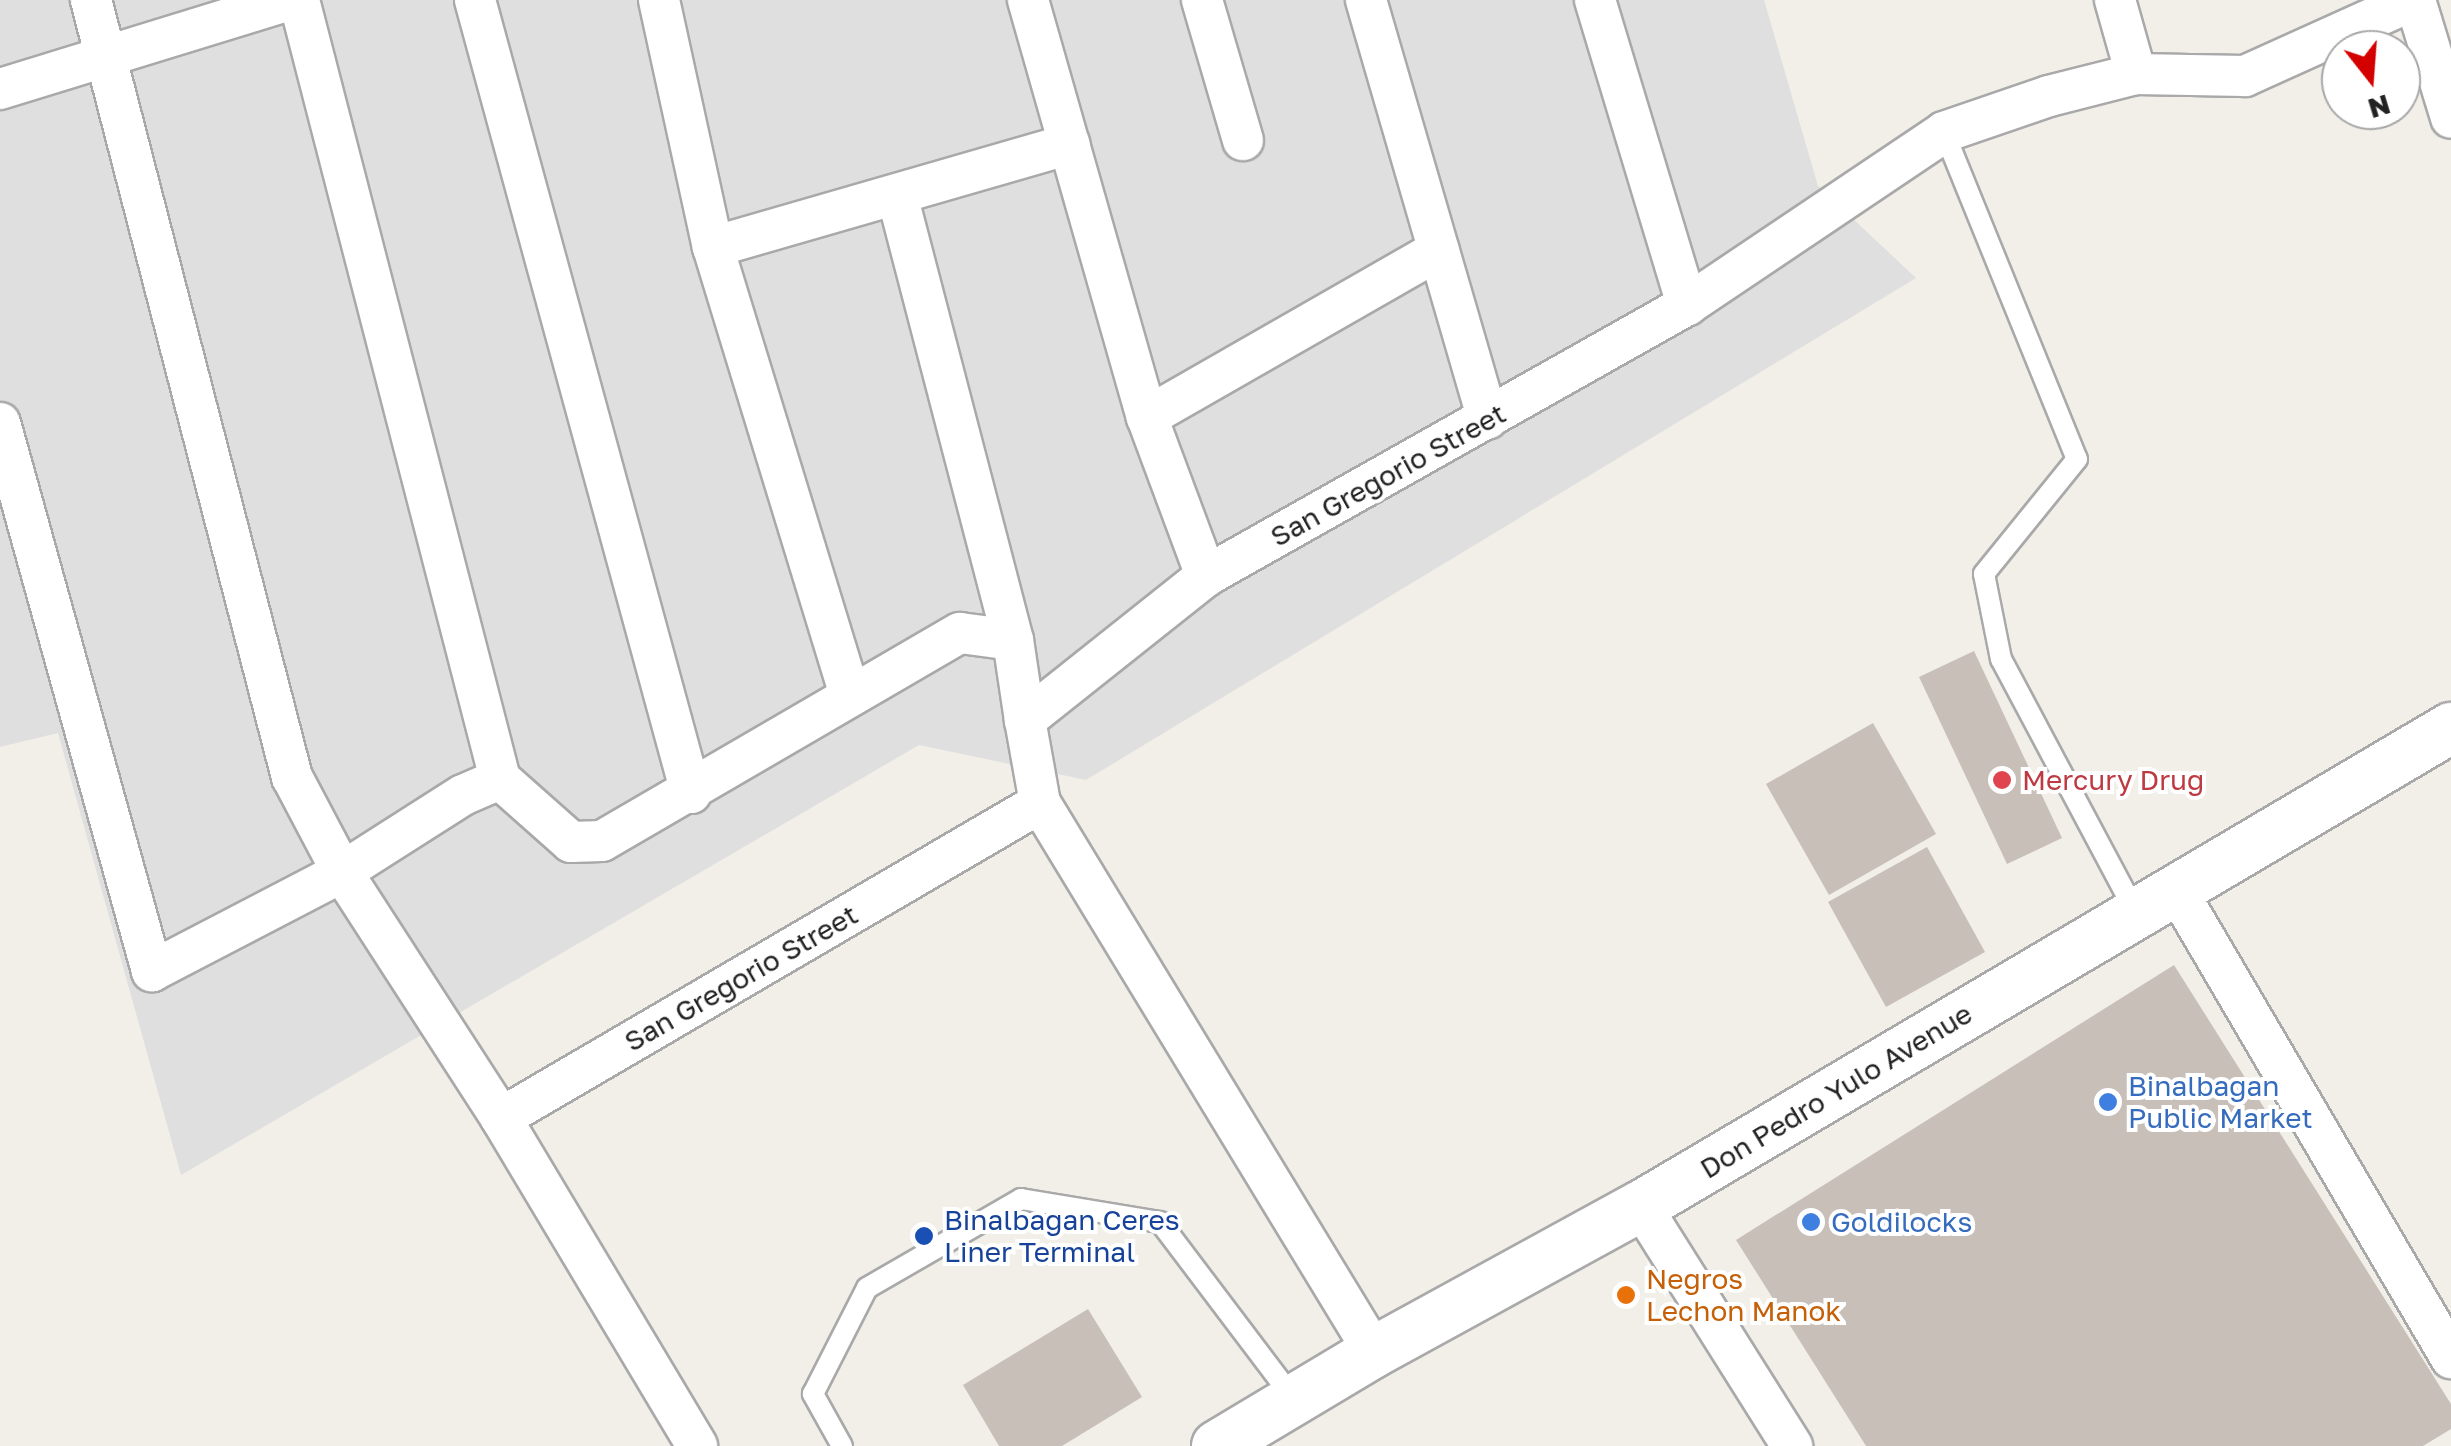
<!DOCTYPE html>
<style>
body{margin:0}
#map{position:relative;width:2451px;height:1446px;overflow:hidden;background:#f2efe9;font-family:"Golos Text",sans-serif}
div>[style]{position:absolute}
.residential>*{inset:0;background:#e0dfdf}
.building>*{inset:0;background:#c7bfb8}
.roads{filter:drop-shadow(2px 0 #a9a9a9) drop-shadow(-2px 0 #a9a9a9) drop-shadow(0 2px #a9a9a9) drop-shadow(0 -2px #a9a9a9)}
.service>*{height:20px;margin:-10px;padding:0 10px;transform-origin:10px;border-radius:10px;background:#fff}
.minor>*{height:40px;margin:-20px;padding:0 20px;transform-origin:20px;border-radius:20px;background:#fff}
.tertiary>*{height:50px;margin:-25px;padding:0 25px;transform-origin:25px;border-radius:25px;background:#fff}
.dots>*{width:28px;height:28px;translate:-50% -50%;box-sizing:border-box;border:5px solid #fff;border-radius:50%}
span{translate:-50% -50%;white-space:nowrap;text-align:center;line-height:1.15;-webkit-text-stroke:8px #fff;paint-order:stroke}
.street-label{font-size:28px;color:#222}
.health-label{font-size:28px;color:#be3a42}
.left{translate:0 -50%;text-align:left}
.shop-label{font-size:28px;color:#366cbe}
.transit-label{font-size:28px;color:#164399}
.food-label{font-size:28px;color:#c56008}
.north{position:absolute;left:2321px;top:30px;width:100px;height:100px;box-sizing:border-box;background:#fff;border:2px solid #a7a7a7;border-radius:50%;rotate:163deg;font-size:28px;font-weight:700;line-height:40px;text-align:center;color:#222}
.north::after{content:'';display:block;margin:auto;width:35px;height:45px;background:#d40000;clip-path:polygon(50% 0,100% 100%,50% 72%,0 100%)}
</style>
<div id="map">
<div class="residential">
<i style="clip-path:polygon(0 0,1764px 0,1818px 186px,1916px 278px,1086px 780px,919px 745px,181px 1175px,58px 733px,0 747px)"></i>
</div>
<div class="building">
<i style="clip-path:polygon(1974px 651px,2062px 838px,2007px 864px,1919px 677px)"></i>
<i style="clip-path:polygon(1873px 723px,1936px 834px,1829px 895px,1766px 784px)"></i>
<i style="clip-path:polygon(1927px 847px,1985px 952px,1886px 1007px,1828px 902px)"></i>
<i style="clip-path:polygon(2174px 965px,2451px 1404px,2451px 1429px,2423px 1446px,1866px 1446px,1736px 1240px)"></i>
<i style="clip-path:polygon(1088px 1309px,1142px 1397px,1062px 1446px,999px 1446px,963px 1385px)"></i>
</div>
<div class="roads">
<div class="service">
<i style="left:1944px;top:132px;width:353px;rotate:67.9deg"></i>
<i style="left:2077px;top:459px;width:148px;rotate:129deg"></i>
<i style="left:1984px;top:574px;width:87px;rotate:78.7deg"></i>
<i style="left:2001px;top:659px;width:288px;rotate:62deg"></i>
<i style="left:842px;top:1446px;width:60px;rotate:-119.1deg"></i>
<i style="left:813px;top:1394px;width:119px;rotate:-63deg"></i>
<i style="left:867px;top:1288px;width:178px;rotate:-30deg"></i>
<i style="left:1021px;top:1199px;width:141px;rotate:9.4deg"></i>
<i style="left:1160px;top:1222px;width:221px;rotate:52.9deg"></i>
</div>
<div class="minor">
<i style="left:91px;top:0;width:803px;rotate:75.5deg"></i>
<i style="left:292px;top:777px;width:107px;rotate:62.2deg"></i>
<i style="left:342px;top:872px;width:143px;rotate:-32.5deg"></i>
<i style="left:463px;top:795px;width:40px;rotate:-23.4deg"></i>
<i style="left:500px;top:779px;width:95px;rotate:41.6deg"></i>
<i style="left:571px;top:842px;width:31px;rotate:-2deg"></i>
<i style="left:602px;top:841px;width:414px;rotate:-30.2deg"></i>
<i style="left:960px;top:633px;width:53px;rotate:7.5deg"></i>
<i style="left:299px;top:0;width:805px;rotate:75.53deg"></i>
<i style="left:475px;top:0;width:822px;rotate:74.76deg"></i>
<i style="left:659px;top:0;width:253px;rotate:77.7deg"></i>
<i style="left:713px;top:247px;width:469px;rotate:73deg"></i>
<i style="left:1028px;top:0;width:434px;rotate:74.1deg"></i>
<i style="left:1147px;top:417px;width:170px;rotate:69.6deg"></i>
<i style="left:1202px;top:0;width:146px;rotate:73.7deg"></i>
<i style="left:1366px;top:0;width:436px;rotate:73.8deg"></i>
<i style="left:1595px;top:0;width:319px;rotate:73.2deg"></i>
<i style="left:2115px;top:0;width:77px;rotate:74.2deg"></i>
<i style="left:2415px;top:0;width:123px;rotate:73deg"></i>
<i style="left:0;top:89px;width:303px;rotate:-17.1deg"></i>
<i style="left:897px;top:195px;width:460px;rotate:75.4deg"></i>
<i style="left:1013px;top:640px;width:81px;rotate:81.5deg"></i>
<i style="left:713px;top:247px;width:371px;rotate:-16.1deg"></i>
<i style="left:1147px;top:417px;width:336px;rotate:-29.8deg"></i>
<i style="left:0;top:423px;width:569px;rotate:74.5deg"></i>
<i style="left:152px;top:971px;width:214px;rotate:-27.5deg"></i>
<i style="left:342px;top:872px;width:293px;rotate:57.1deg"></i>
<i style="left:501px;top:1118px;width:382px;rotate:59.1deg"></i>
<i style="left:1040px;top:803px;width:643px;rotate:58.68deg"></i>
<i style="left:2176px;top:889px;width:544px;rotate:59.61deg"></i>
<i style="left:501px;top:1118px;width:624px;rotate:-30.3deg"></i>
<i style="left:1040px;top:803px;width:84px;rotate:-100.2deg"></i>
<i style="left:1025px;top:720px;width:231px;rotate:-38.5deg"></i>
<i style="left:1206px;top:576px;width:552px;rotate:-29.4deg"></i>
<i style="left:1687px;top:305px;width:310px;rotate:-33.9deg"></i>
<i style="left:1944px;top:132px;width:111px;rotate:-18.9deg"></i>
<i style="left:2049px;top:96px;width:90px;rotate:-14.2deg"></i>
<i style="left:2136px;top:74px;width:109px;rotate:1.1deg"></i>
<i style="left:2245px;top:76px;width:184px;rotate:-24.3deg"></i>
<i style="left:1641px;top:1206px;width:284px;rotate:57.8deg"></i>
</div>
<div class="tertiary">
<i style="left:1217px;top:1446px;width:183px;rotate:-30.9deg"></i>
<i style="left:1374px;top:1352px;width:304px;rotate:-28.7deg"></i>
<i style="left:1641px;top:1206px;width:941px;rotate:-30.55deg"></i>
</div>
</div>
<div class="dots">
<i style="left:2002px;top:780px;background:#e0444e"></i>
<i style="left:2108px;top:1102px;background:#3f7fe0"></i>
<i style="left:1811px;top:1222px;background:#3f7fe0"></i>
<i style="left:924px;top:1236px;background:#1a4fb4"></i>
<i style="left:1626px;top:1295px;background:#e8710a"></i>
</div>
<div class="street-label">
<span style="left:1388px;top:475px;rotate:-29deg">San Gregorio Street</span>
<span style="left:741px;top:978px;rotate:-30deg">San Gregorio Street</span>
<span style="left:1836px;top:1091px;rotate:-31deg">Don Pedro Yulo Avenue</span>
</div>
<div class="health-label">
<span class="left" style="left:2022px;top:780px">Mercury Drug</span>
</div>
<div class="shop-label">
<span class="left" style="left:2128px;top:1102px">Binalbagan<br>Public Market</span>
<span class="left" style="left:1831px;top:1222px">Goldilocks</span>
</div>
<div class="transit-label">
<span class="left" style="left:944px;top:1236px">Binalbagan Ceres<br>Liner Terminal</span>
</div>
<div class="food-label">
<span class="left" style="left:1646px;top:1295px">Negros<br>Lechon Manok</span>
</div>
<div class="north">N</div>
</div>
